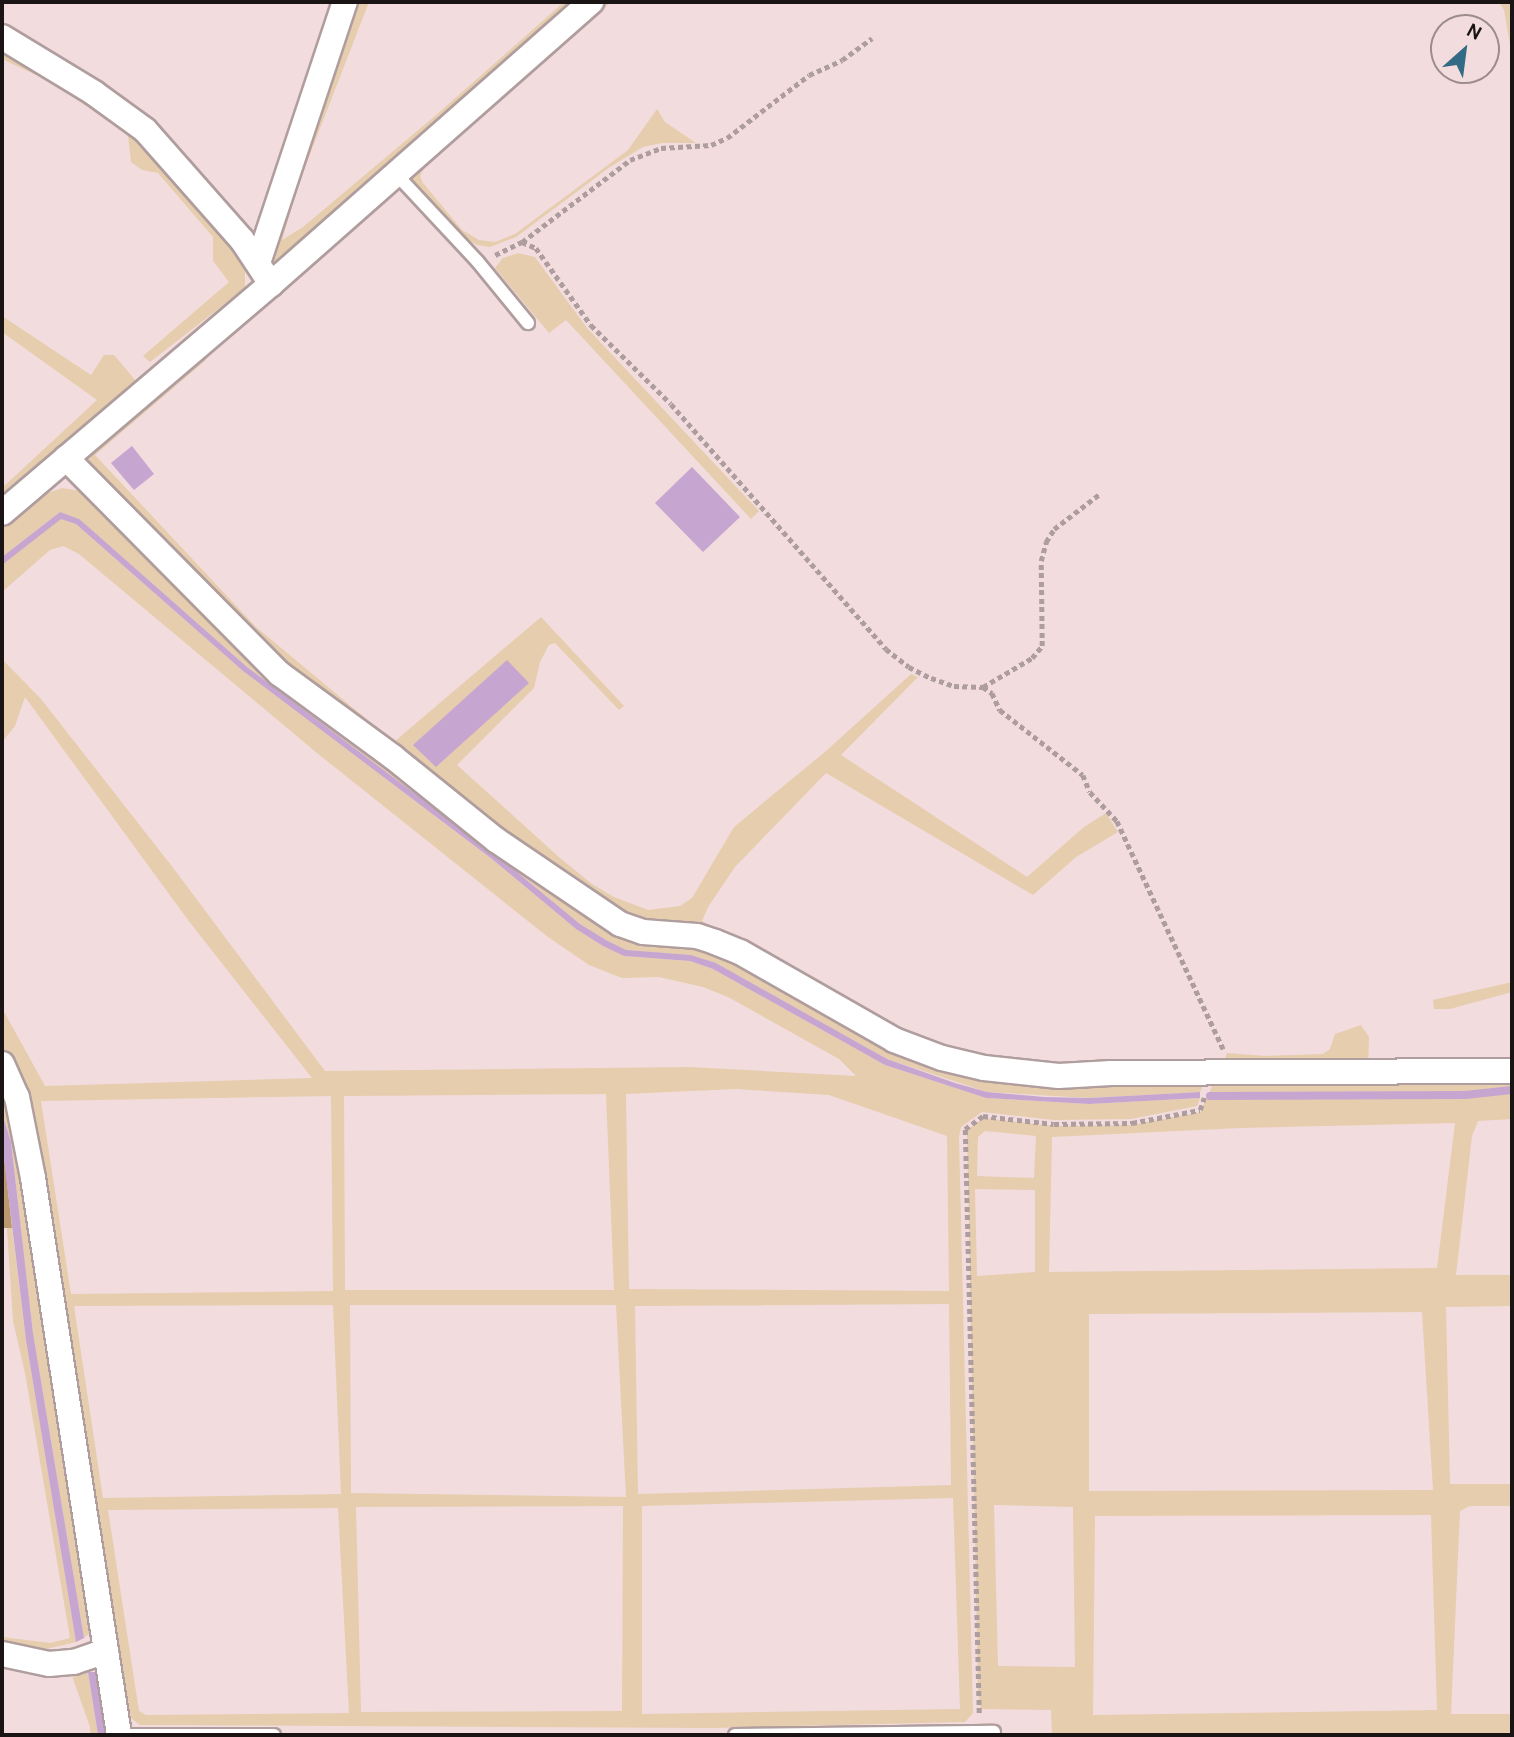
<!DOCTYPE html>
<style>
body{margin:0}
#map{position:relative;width:1514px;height:1737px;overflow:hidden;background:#f2dcdd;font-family:Cabin,sans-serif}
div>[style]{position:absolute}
.green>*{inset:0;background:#e6cdae}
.forest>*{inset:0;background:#bb986d}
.water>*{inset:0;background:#c7a5d1}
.stream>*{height:8px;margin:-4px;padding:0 4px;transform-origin:4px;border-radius:4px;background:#c7a5d1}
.path>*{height:4.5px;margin-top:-2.25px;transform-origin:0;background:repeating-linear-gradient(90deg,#ae9d9e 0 5px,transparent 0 8.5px)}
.roads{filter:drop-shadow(2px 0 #b09d9d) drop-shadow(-2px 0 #b09d9d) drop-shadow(0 2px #b09d9d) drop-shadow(0 -2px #b09d9d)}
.service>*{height:12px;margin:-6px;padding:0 6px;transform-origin:6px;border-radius:6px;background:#fff}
.minor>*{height:24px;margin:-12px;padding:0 12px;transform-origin:12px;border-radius:12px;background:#fff}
span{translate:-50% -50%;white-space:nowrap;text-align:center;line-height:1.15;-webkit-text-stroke:5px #f2dcdd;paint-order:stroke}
.frame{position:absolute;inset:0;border:4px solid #1b1414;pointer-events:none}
.north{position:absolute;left:1430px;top:14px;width:70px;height:70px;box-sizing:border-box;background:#f2dcdd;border:2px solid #9c8c8d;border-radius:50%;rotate:28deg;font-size:19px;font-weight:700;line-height:28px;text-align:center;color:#1b1414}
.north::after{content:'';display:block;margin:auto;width:24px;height:32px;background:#336a85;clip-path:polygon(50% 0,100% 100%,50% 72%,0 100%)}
</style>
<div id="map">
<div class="green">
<i style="clip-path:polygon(350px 2px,369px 2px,300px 180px,282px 240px,303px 227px,435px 116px,564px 2px,580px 2px,290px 252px,270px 264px)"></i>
<i style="clip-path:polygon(603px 2px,611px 2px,426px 164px,420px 176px,423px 183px,462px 230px,479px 240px,495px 242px,515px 234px,628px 150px,657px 109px,665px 122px,696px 143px,662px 143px,643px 147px,610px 167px,516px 237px,490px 247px,477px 245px,465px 238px,417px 189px,410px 173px)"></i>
<i style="clip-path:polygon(1499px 2px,1512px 2px,1512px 56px,1504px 10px)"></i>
<i style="clip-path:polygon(2px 45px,137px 136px,240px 256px,245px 272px,245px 288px,150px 362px,143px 356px,229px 282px,213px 261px,213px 237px,158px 173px,142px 170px,131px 162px,128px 135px,53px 83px,2px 59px)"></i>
<i style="clip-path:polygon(518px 253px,535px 257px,587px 328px,759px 511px,751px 519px,566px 320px,549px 333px,495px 268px,503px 258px)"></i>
<i style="clip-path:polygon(2px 316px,91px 375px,104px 355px,114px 355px,136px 381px,2px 501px,2px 488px,97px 400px,2px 332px)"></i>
<i style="clip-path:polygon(207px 352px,206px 360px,95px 455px,256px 627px,394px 742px,541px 617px,624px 706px,619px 710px,555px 643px,549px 645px,540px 662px,534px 688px,457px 765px,560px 858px,592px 884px,614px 897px,648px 910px,680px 906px,692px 898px,734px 827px,826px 751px,911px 674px,918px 677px,841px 755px,1027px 877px,1084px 827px,1106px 813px,1118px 832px,1076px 857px,1033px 895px,826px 773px,735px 867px,708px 907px,702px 921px,733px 938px,636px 917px,592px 898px,327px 697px,243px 629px,86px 460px,88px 453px)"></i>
<i style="clip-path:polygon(62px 488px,87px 492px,254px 660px,586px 912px,708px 948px,963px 1073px,1011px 1083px,1206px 1080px,1200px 1092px,1089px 1098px,987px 1092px,887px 1059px,716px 963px,691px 955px,626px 951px,606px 940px,580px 924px,495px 854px,247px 667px,93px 531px,60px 512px,2px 557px,2px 524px,34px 498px)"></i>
<i style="clip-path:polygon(evenodd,61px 518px,76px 524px,243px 671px,492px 859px,576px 929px,603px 946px,624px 956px,690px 961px,713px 969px,885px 1065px,986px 1098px,1089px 1104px,1200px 1098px,1197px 1106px,1131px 1119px,1054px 1120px,982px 1112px,961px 1127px,959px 1137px,973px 1713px,965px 1722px,713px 1728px,140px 1725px,131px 1718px,23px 1089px,2px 1045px,2px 1008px,45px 1086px,312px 1078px,188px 920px,25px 697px,15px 726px,2px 742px,2px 659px,41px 699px,174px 869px,325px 1071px,690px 1067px,856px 1076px,839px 1059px,728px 997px,703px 987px,659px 977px,622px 978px,589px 965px,548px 937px,317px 753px,79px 554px,63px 546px,50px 550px,2px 592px,2px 565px,61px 518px,735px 1089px,829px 1095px,947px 1136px,949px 1291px,629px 1289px,626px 1094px,735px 1089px,61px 518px,606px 1094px,614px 1290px,345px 1290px,344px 1096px,606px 1094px,61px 518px,331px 1096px,333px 1291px,71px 1294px,41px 1101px,331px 1096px,61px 518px,949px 1304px,951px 1485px,638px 1494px,635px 1306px,949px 1304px,61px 518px,333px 1305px,341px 1494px,103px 1498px,74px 1306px,333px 1305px,61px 518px,350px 1305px,616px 1305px,626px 1497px,351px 1493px,350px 1305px,61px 518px,953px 1498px,960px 1709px,642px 1714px,642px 1506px,953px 1498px,61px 518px,623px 1506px,622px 1711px,361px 1712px,356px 1507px,623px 1506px,61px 518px,338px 1508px,349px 1713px,146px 1715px,139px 1711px,108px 1510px,338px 1508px)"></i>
<i style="clip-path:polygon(1512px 982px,1512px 992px,1450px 1009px,1434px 1009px,1433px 1000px)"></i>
<i style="clip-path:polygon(1361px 1025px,1369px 1037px,1368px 1068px,1223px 1064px,1227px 1053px,1266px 1056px,1323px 1054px,1330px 1049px,1335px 1034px)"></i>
<i style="clip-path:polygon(1512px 1078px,1512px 1088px,1465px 1093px,1209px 1094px,1213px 1083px)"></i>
<i style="clip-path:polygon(2px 1083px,12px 1110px,92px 1631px,84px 1638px,33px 1333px,11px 1142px,2px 1113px)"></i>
<i style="clip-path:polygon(evenodd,1512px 1093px,1512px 1119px,1478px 1121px,1472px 1136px,1456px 1275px,1512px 1275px,1512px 1306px,1446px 1307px,1450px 1484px,1512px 1484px,1512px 1506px,1470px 1506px,1460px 1511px,1451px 1714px,1512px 1714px,1512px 1735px,1052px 1735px,1051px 1710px,981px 1709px,978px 1694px,967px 1130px,983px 1118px,1054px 1126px,1132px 1125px,1201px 1112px,1206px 1097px,1465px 1097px,1512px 1093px,1455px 1123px,1437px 1268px,1049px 1272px,1052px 1137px,1241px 1128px,1455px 1123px,1512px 1093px,985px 1131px,1036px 1136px,1034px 1178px,977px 1176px,978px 1137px,985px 1131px,1512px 1093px,975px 1189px,1035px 1190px,1035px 1272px,977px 1276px,975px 1189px,1512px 1093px,1422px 1312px,1433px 1490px,1089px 1491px,1089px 1314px,1422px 1312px,1512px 1093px,994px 1505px,1073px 1507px,1075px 1667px,998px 1666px,994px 1505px,1512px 1093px,1431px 1515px,1437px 1710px,1093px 1715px,1095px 1516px,1431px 1515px)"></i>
<i style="clip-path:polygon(7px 1228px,12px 1228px,26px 1340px,76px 1642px,42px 1650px,2px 1644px,2px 1637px,50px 1643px,70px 1638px,25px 1373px,13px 1321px)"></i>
<i style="clip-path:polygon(85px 1663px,88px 1672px,98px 1735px,90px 1735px,90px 1727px,70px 1670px)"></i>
</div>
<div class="forest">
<i style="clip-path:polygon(2px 1146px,3px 1146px,12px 1228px,2px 1228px)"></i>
</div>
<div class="water">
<i style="clip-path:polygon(132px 446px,154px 474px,134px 490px,111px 463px)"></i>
<i style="clip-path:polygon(692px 467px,740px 517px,703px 552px,655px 503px)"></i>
<i style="clip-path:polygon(60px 512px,79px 519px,93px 531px,247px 667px,495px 854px,580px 924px,606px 940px,626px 950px,691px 955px,716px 963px,887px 1059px,955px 1083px,987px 1092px,1044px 1097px,1089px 1098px,1200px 1092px,1200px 1098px,1089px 1104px,986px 1098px,885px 1065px,713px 969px,690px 961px,624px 956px,603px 946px,576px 929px,492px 859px,243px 671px,76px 524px,61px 519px,2px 565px,2px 557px)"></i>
<i style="clip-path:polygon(507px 660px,529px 683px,436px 767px,413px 745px)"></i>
<i style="clip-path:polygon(2px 1113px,11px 1142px,33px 1333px,84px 1638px,76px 1642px,26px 1340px,2px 1143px)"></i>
<i style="clip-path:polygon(88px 1672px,95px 1672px,106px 1735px,98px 1735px)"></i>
</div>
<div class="stream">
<i style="left:1210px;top:1096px;width:255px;rotate:-0.2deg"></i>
<i style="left:1465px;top:1095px;width:47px;rotate:-6.1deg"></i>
</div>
<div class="path">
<i style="left:522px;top:242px;width:15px;rotate:23deg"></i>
<i style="left:536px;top:248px;width:95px;rotate:54.5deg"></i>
<i style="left:591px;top:325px;width:112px;rotate:44.6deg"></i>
<i style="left:671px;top:404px;width:326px;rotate:48.7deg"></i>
<i style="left:886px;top:649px;width:29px;rotate:38deg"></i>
<i style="left:909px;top:667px;width:25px;rotate:27deg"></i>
<i style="left:931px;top:678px;width:24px;rotate:19deg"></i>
<i style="left:954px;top:686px;width:29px;rotate:2deg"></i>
<i style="left:983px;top:687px;width:11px;rotate:34deg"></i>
<i style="left:992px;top:693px;width:19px;rotate:65deg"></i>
<i style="left:1000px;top:710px;width:105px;rotate:38.1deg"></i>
<i style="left:1083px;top:775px;width:18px;rotate:68deg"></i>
<i style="left:1090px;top:792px;width:40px;rotate:47deg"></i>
<i style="left:1117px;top:821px;width:253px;rotate:65deg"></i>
<i style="left:495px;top:255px;width:30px;rotate:-26deg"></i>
<i style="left:522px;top:242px;width:136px;rotate:-37.2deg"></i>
<i style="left:630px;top:160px;width:33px;rotate:-21deg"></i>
<i style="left:661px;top:148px;width:50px;rotate:-3.4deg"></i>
<i style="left:711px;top:145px;width:17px;rotate:-24deg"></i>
<i style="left:727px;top:138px;width:103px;rotate:-37.5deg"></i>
<i style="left:809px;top:75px;width:36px;rotate:-24deg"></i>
<i style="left:842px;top:60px;width:37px;rotate:-36deg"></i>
<i style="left:983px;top:687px;width:57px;rotate:-30.6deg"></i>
<i style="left:1032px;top:658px;width:16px;rotate:-50deg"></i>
<i style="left:1042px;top:646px;width:85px;rotate:-90.7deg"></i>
<i style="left:1041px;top:561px;width:20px;rotate:-75deg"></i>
<i style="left:1046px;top:542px;width:15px;rotate:-58deg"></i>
<i style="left:1054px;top:529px;width:59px;rotate:-37.5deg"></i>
<i style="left:979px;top:1713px;width:584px;rotate:-91.37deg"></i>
<i style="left:965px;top:1129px;width:22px;rotate:-36deg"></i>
<i style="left:983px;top:1116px;width:71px;rotate:6.4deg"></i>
<i style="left:1054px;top:1124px;width:78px;rotate:-0.7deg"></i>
<i style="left:1132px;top:1123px;width:69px;rotate:-10.8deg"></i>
<i style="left:1200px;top:1110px;width:13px;rotate:-72deg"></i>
</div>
<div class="roads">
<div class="service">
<i style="left:396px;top:174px;width:120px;rotate:47deg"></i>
<i style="left:478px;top:262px;width:79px;rotate:50.7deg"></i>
<i style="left:119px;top:1735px;width:155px"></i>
<i style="left:735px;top:1735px;width:259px;rotate:-0.7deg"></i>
</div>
<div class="minor">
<i style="left:2px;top:37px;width:108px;rotate:31.3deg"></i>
<i style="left:94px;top:93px;width:63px;rotate:36deg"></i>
<i style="left:145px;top:130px;width:147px;rotate:48.6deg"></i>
<i style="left:242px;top:240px;width:53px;rotate:56.6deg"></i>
<i style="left:258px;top:263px;width:275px;rotate:-71.6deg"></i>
<i style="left:66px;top:458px;width:304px;rotate:45.3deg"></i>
<i style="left:280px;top:674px;width:140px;rotate:36.3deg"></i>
<i style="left:393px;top:757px;width:132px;rotate:38.9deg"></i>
<i style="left:496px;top:840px;width:150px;rotate:34.1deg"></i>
<i style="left:620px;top:924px;width:24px;rotate:19deg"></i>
<i style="left:643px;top:932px;width:54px;rotate:4.2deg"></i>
<i style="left:697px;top:936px;width:19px;rotate:18deg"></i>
<i style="left:715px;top:942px;width:27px;rotate:22deg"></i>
<i style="left:740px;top:952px;width:177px;rotate:29.7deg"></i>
<i style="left:894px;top:1040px;width:51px;rotate:20.6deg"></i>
<i style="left:942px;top:1058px;width:43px;rotate:13.4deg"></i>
<i style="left:984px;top:1068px;width:75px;rotate:6.1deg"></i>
<i style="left:1059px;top:1076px;width:52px;rotate:-3.3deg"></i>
<i style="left:1111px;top:1073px;width:401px;rotate:-0.3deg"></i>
<i style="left:2px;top:513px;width:353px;rotate:-40.4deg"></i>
<i style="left:271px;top:284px;width:427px;rotate:-41.4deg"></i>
<i style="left:2px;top:1064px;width:36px;rotate:66deg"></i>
<i style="left:17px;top:1097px;width:83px;rotate:78.8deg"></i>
<i style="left:33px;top:1178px;width:564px;rotate:81.22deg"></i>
<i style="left:2px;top:1654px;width:48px;rotate:12deg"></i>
<i style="left:49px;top:1664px;width:25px;rotate:-5deg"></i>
<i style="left:74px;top:1662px;width:34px;rotate:-19deg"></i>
</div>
</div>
<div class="frame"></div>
<div class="north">N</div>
</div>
